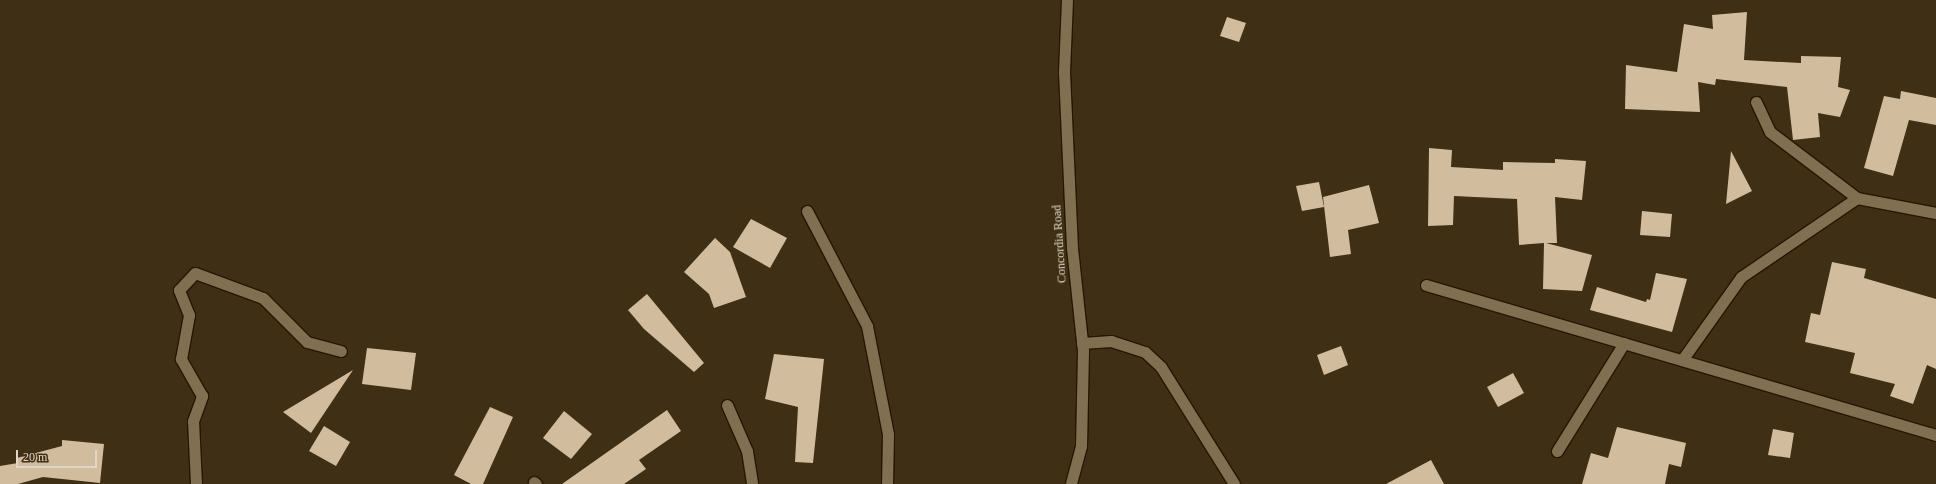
<!DOCTYPE html>
<style>
body{margin:0}
#map{position:relative;width:1936px;height:484px;overflow:hidden;background:#3f2f14;font-family:Georgia,serif}
div>[style]{position:absolute}
.building>*{inset:0;background:#d1bd9e}
.roads{filter:drop-shadow(1px 0 #261700) drop-shadow(-1px 0 #261700) drop-shadow(0 1px #261700) drop-shadow(0 -1px #261700)}
.minor>*{height:11px;margin:-5.5px;padding:0 5.5px;transform-origin:5.5px;border-radius:5.5px;background:#816f52}
span{translate:-50% -50%;white-space:nowrap;text-align:center;line-height:1.15;-webkit-text-stroke:4px #3f2f14;paint-order:stroke}
.street-label{font-size:12px;color:#e0d6c7}
.scale{position:absolute;left:16px;top:450px;width:81px;height:18px;box-sizing:border-box;border:2px solid #e0d6c7;border-top:0;padding-left:5px;font-size:12px;line-height:14px;white-space:nowrap;color:#e0d6c7;-webkit-text-stroke:3px #3f2f14;paint-order:stroke}
</style>
<div id="map">
<div class="building">
<i style="clip-path:polygon(1747px 12px,1744px 60px,1801px 63px,1801px 56px,1841px 57px,1838px 87px,1850px 90px,1840px 117px,1818px 113px,1820px 137px,1793px 140px,1787px 87px,1716px 79px,1715px 85px,1698px 82px,1700px 112px,1625px 109px,1626px 65px,1677px 72px,1684px 24px,1713px 29px,1712px 15px)"></i>
<i style="clip-path:polygon(1227px 17px,1246px 23px,1239px 42px,1220px 36px)"></i>
<i style="clip-path:polygon(1901px 91px,1936px 98px,1936px 125px,1909px 120px,1893px 176px,1864px 168px,1884px 96px,1900px 99px)"></i>
<i style="clip-path:polygon(1429px 148px,1452px 150px,1451px 167px,1503px 170px,1503px 162px,1555px 163px,1555px 159px,1586px 161px,1582px 200px,1555px 197px,1557px 243px,1546px 243px,1592px 255px,1582px 291px,1543px 289px,1544px 243px,1519px 245px,1517px 199px,1454px 196px,1453px 225px,1428px 226px)"></i>
<i style="clip-path:polygon(1731px 151px,1752px 191px,1726px 204px)"></i>
<i style="clip-path:polygon(1319px 182px,1324px 207px,1302px 211px,1296px 186px)"></i>
<i style="clip-path:polygon(1369px 185px,1379px 223px,1348px 230px,1351px 254px,1330px 257px,1323px 197px)"></i>
<i style="clip-path:polygon(1642px 211px,1672px 214px,1670px 237px,1640px 235px)"></i>
<i style="clip-path:polygon(751px 219px,787px 238px,770px 268px,733px 247px)"></i>
<i style="clip-path:polygon(715px 238px,730px 252px,746px 297px,714px 308px,709px 294px,684px 272px)"></i>
<i style="clip-path:polygon(1832px 262px,1866px 269px,1864px 278px,1936px 299px,1936px 369px,1927px 365px,1913px 404px,1890px 396px,1895px 384px,1850px 373px,1855px 353px,1805px 342px,1811px 313px,1820px 315px)"></i>
<i style="clip-path:polygon(1656px 273px,1687px 279px,1672px 332px,1590px 310px,1597px 287px,1646px 302px,1647px 299px,1650px 300px)"></i>
<i style="clip-path:polygon(647px 294px,704px 363px,694px 372px,644px 329px,628px 310px)"></i>
<i style="clip-path:polygon(1341px 346px,1348px 365px,1324px 375px,1317px 355px)"></i>
<i style="clip-path:polygon(367px 348px,416px 353px,411px 390px,362px 384px)"></i>
<i style="clip-path:polygon(774px 354px,824px 359px,813px 463px,795px 462px,798px 407px,765px 399px)"></i>
<i style="clip-path:polygon(353px 370px,311px 433px,283px 412px)"></i>
<i style="clip-path:polygon(1513px 373px,1524px 393px,1498px 407px,1487px 387px)"></i>
<i style="clip-path:polygon(490px 407px,513px 417px,483px 484px,471px 484px,454px 475px)"></i>
<i style="clip-path:polygon(667px 410px,681px 431px,639px 460px,646px 469px,624px 484px,562px 484px)"></i>
<i style="clip-path:polygon(564px 411px,592px 434px,571px 459px,543px 438px)"></i>
<i style="clip-path:polygon(324px 426px,350px 442px,336px 466px,309px 451px)"></i>
<i style="clip-path:polygon(1617px 427px,1686px 443px,1681px 467px,1669px 464px,1665px 484px,1582px 484px,1591px 453px,1608px 458px)"></i>
<i style="clip-path:polygon(1773px 429px,1794px 433px,1790px 458px,1768px 455px)"></i>
<i style="clip-path:polygon(62px 440px,104px 444px,100px 483px,43px 477px,18px 484px,0 484px,0 466px,18px 463px,17px 458px,62px 446px)"></i>
<i style="clip-path:polygon(1431px 460px,1444px 484px,1386px 484px)"></i>
</div>
<div class="roads">
<div class="minor">
<i style="left:1067px;top:0;width:72px;rotate:92.4deg"></i>
<i style="left:1064px;top:72px;width:176px;rotate:87.4deg"></i>
<i style="left:1072px;top:248px;width:104px;rotate:83.9deg"></i>
<i style="left:1083px;top:351px;width:95px;rotate:91.2deg"></i>
<i style="left:1081px;top:446px;width:39px;rotate:105deg"></i>
<i style="left:1756px;top:102px;width:33px;rotate:65deg"></i>
<i style="left:1770px;top:132px;width:109px;rotate:37.2deg"></i>
<i style="left:807px;top:211px;width:130px;rotate:62.4deg"></i>
<i style="left:867px;top:326px;width:110px;rotate:79deg"></i>
<i style="left:888px;top:434px;width:50px;rotate:91.1deg"></i>
<i style="left:1426px;top:285px;width:532px;rotate:16.39deg"></i>
<i style="left:1082px;top:343px;width:29px;rotate:-4deg"></i>
<i style="left:1111px;top:341px;width:36px;rotate:18deg"></i>
<i style="left:1145px;top:352px;width:22px;rotate:43deg"></i>
<i style="left:1161px;top:367px;width:138px;rotate:58deg"></i>
<i style="left:1682px;top:360px;width:102px;rotate:-54.6deg"></i>
<i style="left:1741px;top:277px;width:140px;rotate:-34.3deg"></i>
<i style="left:1857px;top:198px;width:80px;rotate:10.8deg"></i>
<i style="left:727px;top:405px;width:50px;rotate:66.5deg"></i>
<i style="left:747px;top:451px;width:33px;rotate:81deg"></i>
<i style="left:1557px;top:451px;width:127px;rotate:-58.2deg"></i>
<i style="left:534px;top:482px;width:3px;rotate:45deg"></i>
<i style="left:196px;top:484px;width:63px;rotate:-92.7deg"></i>
<i style="left:193px;top:421px;width:27px;rotate:-70deg"></i>
<i style="left:202px;top:396px;width:43px;rotate:-119.6deg"></i>
<i style="left:181px;top:359px;width:45px;rotate:-79.7deg"></i>
<i style="left:189px;top:315px;width:27px;rotate:-112deg"></i>
<i style="left:179px;top:290px;width:23px;rotate:-47deg"></i>
<i style="left:195px;top:273px;width:72px;rotate:20.2deg"></i>
<i style="left:263px;top:298px;width:62px;rotate:45deg"></i>
<i style="left:307px;top:342px;width:35px;rotate:15deg"></i>
</div>
</div>
<div class="street-label">
<span style="left:1060px;top:244px;rotate:-94deg">Concordia Road</span>
</div>
<div class="scale">20 m</div>
</div>
